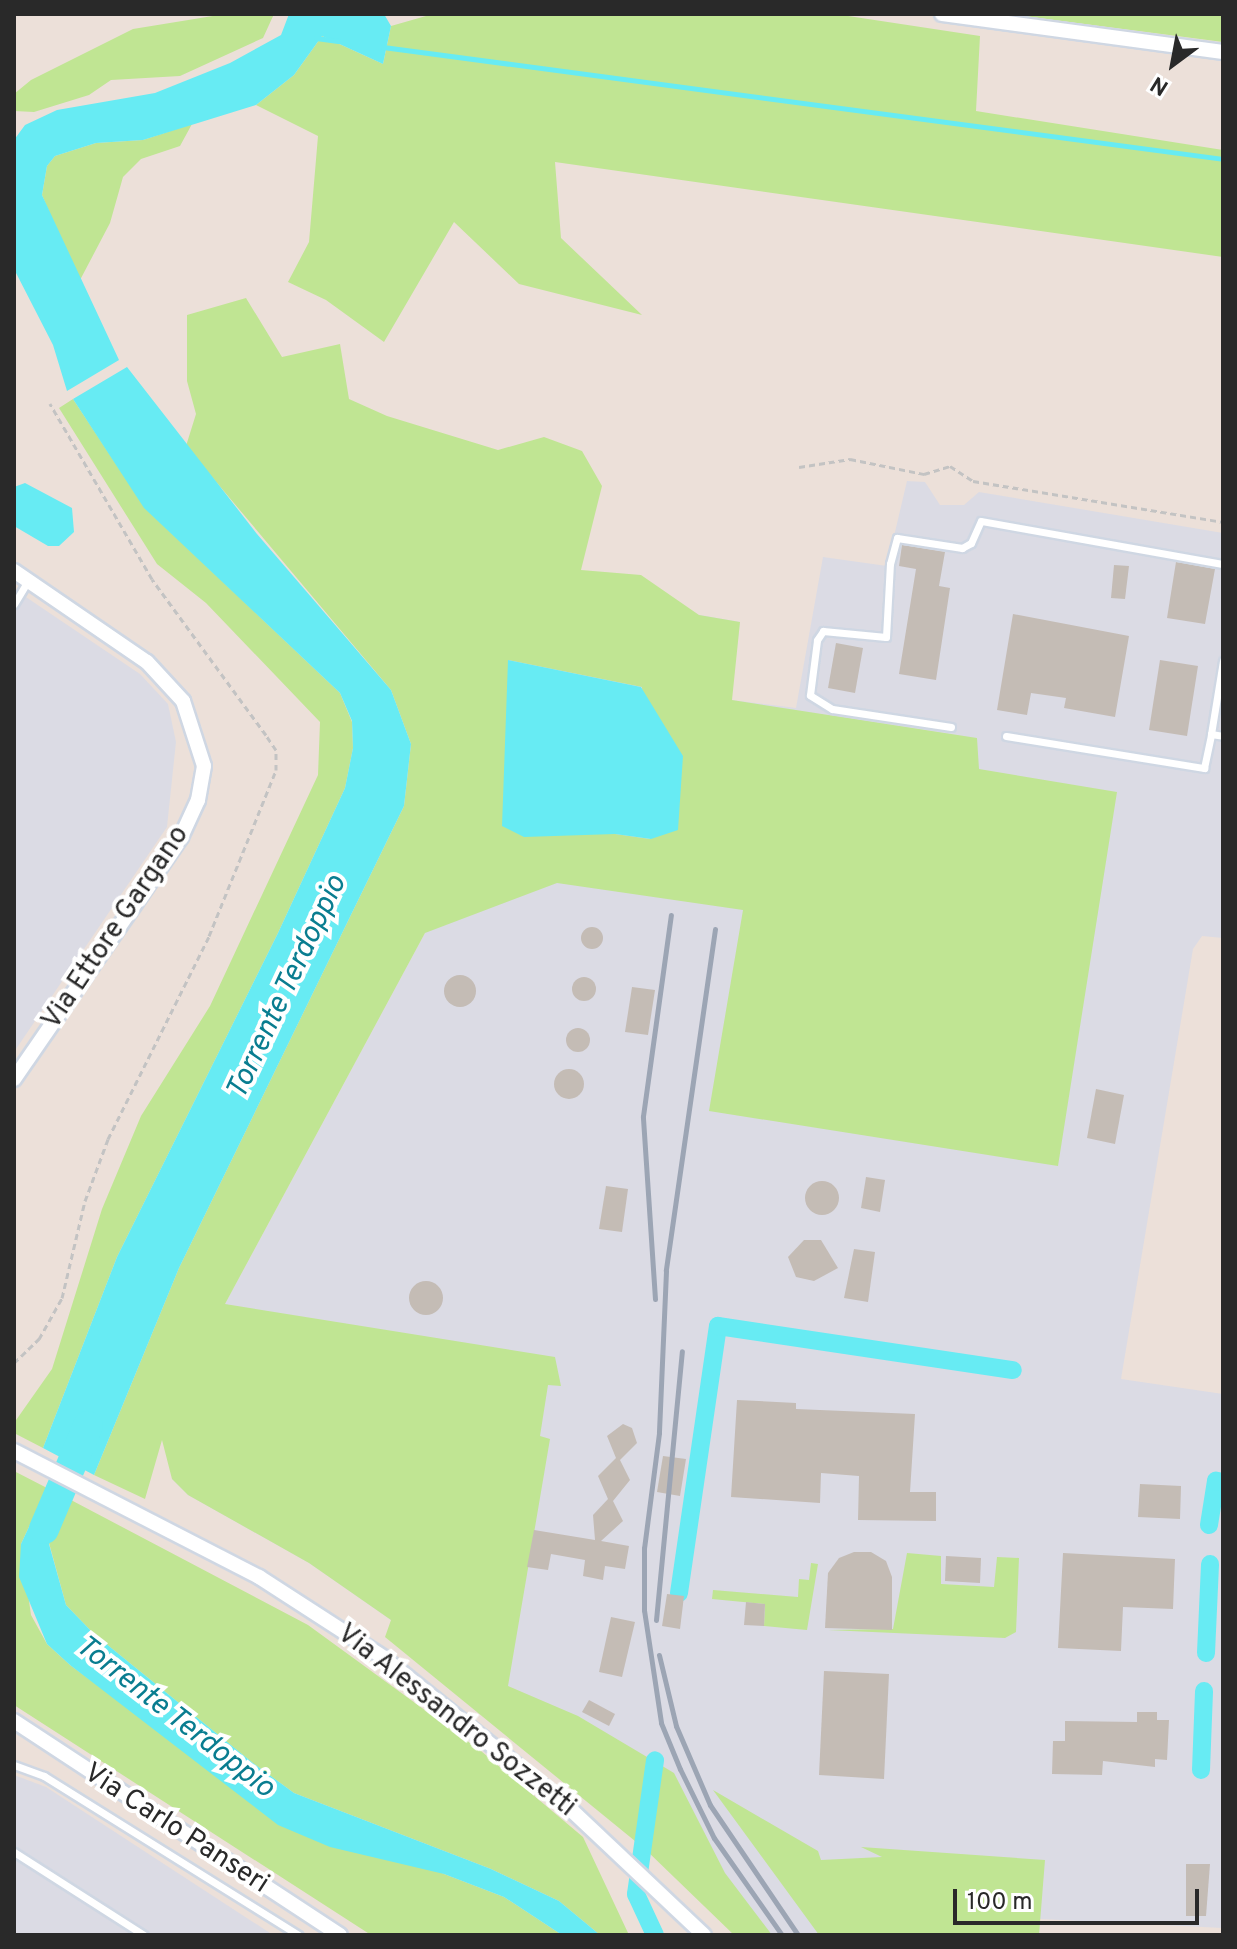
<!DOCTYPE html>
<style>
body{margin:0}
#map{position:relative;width:1237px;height:1949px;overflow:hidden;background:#ece0d9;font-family:Overpass,sans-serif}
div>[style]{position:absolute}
.industrial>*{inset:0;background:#dbdbe4}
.green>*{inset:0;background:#c0e593}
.water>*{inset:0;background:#67ebf3}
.stream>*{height:5px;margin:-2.5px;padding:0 2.5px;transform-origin:2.5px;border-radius:2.5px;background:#67ebf3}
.canal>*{height:18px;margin:-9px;padding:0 9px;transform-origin:9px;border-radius:9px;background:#67ebf3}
.river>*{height:30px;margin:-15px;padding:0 15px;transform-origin:15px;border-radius:15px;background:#67ebf3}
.building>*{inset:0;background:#c4bcb5}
.round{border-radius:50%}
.path>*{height:3px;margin-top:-1.5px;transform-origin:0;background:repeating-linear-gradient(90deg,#c3c3c3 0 6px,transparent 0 10px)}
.roads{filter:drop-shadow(2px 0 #cfd7e3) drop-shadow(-2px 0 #cfd7e3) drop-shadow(0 2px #cfd7e3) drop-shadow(0 -2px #cfd7e3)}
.lane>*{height:7px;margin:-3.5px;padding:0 3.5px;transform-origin:3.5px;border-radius:3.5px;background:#fff}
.street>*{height:14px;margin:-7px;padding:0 7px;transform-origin:7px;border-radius:7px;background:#fff}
.rail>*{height:5px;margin:-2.5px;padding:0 2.5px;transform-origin:2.5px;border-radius:2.5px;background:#9ca5b4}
span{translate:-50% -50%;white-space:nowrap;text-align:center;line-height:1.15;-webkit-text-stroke:8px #fff;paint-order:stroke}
.street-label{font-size:28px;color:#292929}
.water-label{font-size:30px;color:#097d90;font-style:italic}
.frame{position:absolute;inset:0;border:16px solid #292929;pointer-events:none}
.north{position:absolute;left:1133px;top:24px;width:80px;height:80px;-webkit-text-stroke:6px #fff;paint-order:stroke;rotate:212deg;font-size:22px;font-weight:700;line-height:32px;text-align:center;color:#292929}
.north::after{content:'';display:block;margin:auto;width:28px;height:36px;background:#292929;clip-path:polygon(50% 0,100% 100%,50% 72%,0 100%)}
.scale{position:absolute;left:953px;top:1889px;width:246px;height:36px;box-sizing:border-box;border:4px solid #292929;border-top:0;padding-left:10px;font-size:24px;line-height:28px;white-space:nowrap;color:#292929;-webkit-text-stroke:6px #fff;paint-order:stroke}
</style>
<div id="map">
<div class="industrial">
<i style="clip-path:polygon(907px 481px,925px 482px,940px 505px,964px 505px,979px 492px,1223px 533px,1223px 938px,1202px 936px,1193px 949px,1121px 1379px,1223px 1394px,1223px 1928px,1040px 1919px,1039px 1935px,751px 1935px,424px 1643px,309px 1563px,188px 1495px,172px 1479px,170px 1406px,425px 933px,484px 577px,740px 622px,731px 700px,796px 708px,823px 557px,887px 566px)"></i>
<i style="clip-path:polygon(14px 589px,140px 674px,168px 704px,176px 742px,167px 827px,14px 1052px)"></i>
<i style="clip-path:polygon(14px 1775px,46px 1787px,273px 1935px,14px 1935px)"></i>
</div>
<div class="green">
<i style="clip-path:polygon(225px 14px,274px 14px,263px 38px,180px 76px,111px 80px,89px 95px,34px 112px,14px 111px,14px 94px,31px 80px,133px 29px)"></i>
<i style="clip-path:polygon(433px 14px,835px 14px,980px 36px,976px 111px,1223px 150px,1223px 257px,555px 162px,561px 238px,642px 315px,519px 284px,454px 222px,384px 342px,326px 300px,288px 282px,309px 242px,318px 136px,256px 105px,294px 75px,322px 36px,383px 64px,391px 26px)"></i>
<i style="clip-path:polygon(1008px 14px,1223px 14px,1223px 42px)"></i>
<i style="clip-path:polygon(192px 124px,180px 146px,141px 159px,123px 177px,110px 223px,79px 282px,42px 195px,47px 166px,55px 156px,96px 143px,143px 140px)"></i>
<i style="clip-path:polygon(evenodd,246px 298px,282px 357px,340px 344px,349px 399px,387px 416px,498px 450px,544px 437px,582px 451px,602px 486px,581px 570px,641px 575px,699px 615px,740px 622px,732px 700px,977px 738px,979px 769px,1117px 792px,1058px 1166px,709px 1111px,743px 910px,557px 883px,425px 933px,225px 1304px,555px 1357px,561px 1386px,548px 1385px,540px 1436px,550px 1439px,508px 1686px,578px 1716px,674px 1773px,725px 1873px,772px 1935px,734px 1935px,646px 1850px,385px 1637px,391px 1620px,309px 1563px,188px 1495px,172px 1479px,162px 1440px,145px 1499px,94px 1475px,179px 1268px,404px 806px,411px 744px,391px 690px,186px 446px,196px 414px,187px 381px,187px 315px,246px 298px,508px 660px,642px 687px,650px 839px,615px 834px,508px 660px)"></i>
<i style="clip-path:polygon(73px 399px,145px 508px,340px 693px,352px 722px,353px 748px,345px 788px,278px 933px,117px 1257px,43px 1448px,14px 1433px,14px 1423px,52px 1369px,102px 1209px,141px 1116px,210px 1006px,318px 775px,320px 722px,206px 603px,157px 564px,59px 408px)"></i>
<i style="clip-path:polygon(14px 1471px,47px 1488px,21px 1544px,31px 1615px,47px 1644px,70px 1665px,159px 1731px,444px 1874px,504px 1897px,562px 1935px,371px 1935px,14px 1705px)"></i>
<i style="clip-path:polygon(71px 1500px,308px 1625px,481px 1751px,583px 1837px,629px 1935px,600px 1935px,559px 1901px,491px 1869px,294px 1793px,253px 1763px,94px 1634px,66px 1605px,49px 1543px)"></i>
<i style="clip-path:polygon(907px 1553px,941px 1556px,941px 1584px,994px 1587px,997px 1557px,1019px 1558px,1016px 1632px,1005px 1638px,828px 1630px,893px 1629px)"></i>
<i style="clip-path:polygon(811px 1563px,818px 1564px,807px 1630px,764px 1626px,765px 1604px,712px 1599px,713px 1590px,798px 1597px,799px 1579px,809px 1580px)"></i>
<i style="clip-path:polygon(713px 1790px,818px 1851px,821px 1860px,882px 1857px,861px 1847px,1045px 1860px,1039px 1935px,819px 1935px)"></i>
</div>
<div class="water">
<i style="clip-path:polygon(289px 14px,384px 14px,391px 26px,383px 64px,322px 36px,294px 75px,256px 105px,143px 140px,96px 143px,55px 156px,47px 166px,42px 195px,119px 360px,67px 391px,53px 345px,14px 269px,14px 140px,25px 125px,57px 110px,155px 93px,230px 63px,281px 35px)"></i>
<i style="clip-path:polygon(127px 367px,257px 534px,391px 690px,411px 744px,404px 806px,179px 1268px,94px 1475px,43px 1448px,117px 1257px,278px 933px,345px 788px,353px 748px,352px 721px,340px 693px,144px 508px,73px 399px)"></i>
<i style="clip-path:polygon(25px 483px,72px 508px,74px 532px,59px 546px,48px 546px,14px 526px,14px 487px)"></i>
<i style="clip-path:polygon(508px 660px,641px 687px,683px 756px,678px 830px,651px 839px,615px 834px,524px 837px,502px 826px)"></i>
<i style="clip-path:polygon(47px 1488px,71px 1500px,49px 1544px,66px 1605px,94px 1634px,253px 1763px,294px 1793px,491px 1869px,559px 1901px,600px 1935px,562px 1935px,504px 1897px,444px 1874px,330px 1847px,278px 1825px,70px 1665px,47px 1644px,19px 1577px,21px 1544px)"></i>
</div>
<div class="stream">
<i style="left:316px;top:38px;width:22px;rotate:8deg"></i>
<i style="left:383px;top:47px;width:847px;rotate:7.59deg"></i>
</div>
<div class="canal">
<i style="left:1209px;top:1525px;width:45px;rotate:-81deg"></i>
<i style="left:1216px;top:1481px;width:7px;rotate:8deg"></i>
<i style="left:679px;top:1593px;width:270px;rotate:-81.7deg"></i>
<i style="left:718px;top:1326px;width:298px;rotate:8.5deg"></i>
<i style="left:1206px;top:1653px;width:89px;rotate:-87.4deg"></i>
<i style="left:1201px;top:1770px;width:79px;rotate:-87.8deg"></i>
<i style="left:655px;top:1935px;width:45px;rotate:-114.9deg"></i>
<i style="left:636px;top:1894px;width:135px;rotate:-81.9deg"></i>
</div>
<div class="river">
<i style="left:44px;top:1529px;width:112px;rotate:-66.9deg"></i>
</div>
<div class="building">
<i style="clip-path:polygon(902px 545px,945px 552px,939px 586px,950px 588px,936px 680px,899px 674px,916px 569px,899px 566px)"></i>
<i style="clip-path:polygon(1176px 562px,1215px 569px,1205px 624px,1167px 618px)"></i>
<i style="clip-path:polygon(1114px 565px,1129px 566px,1125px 599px,1111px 598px)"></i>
<i style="clip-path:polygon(1013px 614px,1129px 636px,1115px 717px,1064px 708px,1066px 698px,1031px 693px,1027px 715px,997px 710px)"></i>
<i style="clip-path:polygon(836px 643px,863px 648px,855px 693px,828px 688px)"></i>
<i style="clip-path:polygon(1160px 660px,1198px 666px,1187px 736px,1149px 730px)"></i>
<i class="round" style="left:581px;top:927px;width:22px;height:22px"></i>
<i class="round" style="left:444px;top:975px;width:32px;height:32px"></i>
<i class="round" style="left:572px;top:977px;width:24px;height:24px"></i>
<i style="clip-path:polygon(632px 987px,655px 990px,648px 1035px,625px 1032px)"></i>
<i class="round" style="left:566px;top:1028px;width:24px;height:24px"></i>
<i class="round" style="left:554px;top:1069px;width:30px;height:30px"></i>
<i style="clip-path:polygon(1096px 1089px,1124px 1095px,1115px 1144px,1087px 1138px)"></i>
<i style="clip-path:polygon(866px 1177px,885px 1180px,880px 1212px,861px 1208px)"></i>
<i class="round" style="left:805px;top:1181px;width:34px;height:34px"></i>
<i style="clip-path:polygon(606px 1186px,628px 1189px,622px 1232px,599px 1229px)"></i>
<i style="clip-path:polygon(804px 1240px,821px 1240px,838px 1268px,814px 1281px,796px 1277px,788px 1257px)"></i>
<i style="clip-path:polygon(854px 1249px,875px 1252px,868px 1302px,844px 1298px)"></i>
<i class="round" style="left:409px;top:1281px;width:34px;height:34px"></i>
<i style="clip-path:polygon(737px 1400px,796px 1403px,796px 1409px,915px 1414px,910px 1492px,936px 1492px,936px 1521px,858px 1520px,859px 1476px,821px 1473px,820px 1503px,731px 1497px)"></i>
<i style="clip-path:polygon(623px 1424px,632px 1428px,637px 1443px,620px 1460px,630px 1480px,613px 1501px,623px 1521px,601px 1541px,629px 1546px,625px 1569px,605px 1566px,603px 1580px,583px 1576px,585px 1560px,551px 1554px,548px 1570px,527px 1567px,534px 1530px,595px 1540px,593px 1515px,608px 1499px,598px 1476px,616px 1458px,607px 1436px)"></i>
<i style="clip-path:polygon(663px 1456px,686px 1459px,680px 1496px,657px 1492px)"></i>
<i style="clip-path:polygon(1140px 1484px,1181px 1486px,1180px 1519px,1138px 1517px)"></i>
<i style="clip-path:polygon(854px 1552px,871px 1552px,886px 1561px,892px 1577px,892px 1630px,825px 1628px,828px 1573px,839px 1558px)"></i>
<i style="clip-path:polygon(1063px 1553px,1175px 1559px,1173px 1609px,1123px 1607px,1121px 1651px,1058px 1648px)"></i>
<i style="clip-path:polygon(946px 1556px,981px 1558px,980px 1583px,945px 1581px)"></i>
<i style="clip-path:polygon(667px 1594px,684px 1596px,680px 1629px,662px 1626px)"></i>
<i style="clip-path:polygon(746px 1602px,765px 1604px,764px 1626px,744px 1625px)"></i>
<i style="clip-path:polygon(611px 1617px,635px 1622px,622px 1677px,599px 1672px)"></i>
<i style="clip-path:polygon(824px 1671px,889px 1674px,884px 1779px,819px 1775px)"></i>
<i style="clip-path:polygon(589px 1700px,615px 1714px,609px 1726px,582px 1712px)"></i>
<i style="clip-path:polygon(1137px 1712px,1157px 1712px,1157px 1720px,1169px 1720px,1167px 1760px,1155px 1759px,1155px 1767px,1103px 1761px,1102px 1775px,1052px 1774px,1053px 1741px,1065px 1741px,1065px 1721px,1137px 1722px)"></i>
<i style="clip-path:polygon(1186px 1864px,1210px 1864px,1206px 1916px,1186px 1916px)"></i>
</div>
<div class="path">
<i style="left:799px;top:467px;width:52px;rotate:-8.9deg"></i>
<i style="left:850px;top:459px;width:76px;rotate:11.5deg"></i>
<i style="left:924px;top:474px;width:27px;rotate:-17deg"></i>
<i style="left:950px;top:466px;width:27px;rotate:33deg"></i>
<i style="left:973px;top:481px;width:253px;rotate:9.3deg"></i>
<i style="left:14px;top:1363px;width:35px;rotate:-44deg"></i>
<i style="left:39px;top:1339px;width:47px;rotate:-60.7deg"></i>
<i style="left:62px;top:1298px;width:100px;rotate:-76.7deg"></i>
<i style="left:85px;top:1201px;width:66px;rotate:-69.6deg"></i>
<i style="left:108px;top:1139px;width:227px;rotate:-63.5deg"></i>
<i style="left:209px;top:936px;width:179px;rotate:-68deg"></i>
<i style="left:276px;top:770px;width:20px;rotate:-90deg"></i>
<i style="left:276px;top:750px;width:18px;rotate:-124deg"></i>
<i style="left:266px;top:735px;width:193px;rotate:-126.2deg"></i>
<i style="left:152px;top:579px;width:203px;rotate:-120.2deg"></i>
</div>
<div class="roads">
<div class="lane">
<i style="left:14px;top:604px;width:27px;rotate:-59deg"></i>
<i style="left:951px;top:727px;width:120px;rotate:-171.4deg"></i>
<i style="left:832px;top:709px;width:26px;rotate:-148deg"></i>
<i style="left:810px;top:695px;width:55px;rotate:-82.7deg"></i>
<i style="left:817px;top:640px;width:11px;rotate:-56deg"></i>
<i style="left:823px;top:631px;width:63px;rotate:5.4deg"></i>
<i style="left:886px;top:637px;width:73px;rotate:-86.9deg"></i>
<i style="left:890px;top:564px;width:27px;rotate:-75deg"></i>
<i style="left:897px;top:538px;width:66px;rotate:8.7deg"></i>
<i style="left:962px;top:548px;width:10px;rotate:-29deg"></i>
<i style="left:971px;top:543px;width:24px;rotate:-66deg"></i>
<i style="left:981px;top:521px;width:246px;rotate:10.1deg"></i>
<i style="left:1211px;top:734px;width:74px;rotate:-80.7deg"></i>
<i style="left:1006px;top:736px;width:201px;rotate:9.2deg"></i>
<i style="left:1204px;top:768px;width:35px;rotate:-78deg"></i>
<i style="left:1211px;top:734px;width:12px;rotate:9deg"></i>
<i style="left:14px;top:1765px;width:32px;rotate:20deg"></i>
<i style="left:44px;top:1776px;width:300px;rotate:32deg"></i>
<i style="left:14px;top:1852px;width:154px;rotate:32.6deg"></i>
</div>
<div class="street">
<i style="left:942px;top:14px;width:284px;rotate:7.7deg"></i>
<i style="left:14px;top:571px;width:161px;rotate:34.4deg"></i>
<i style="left:147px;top:662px;width:53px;rotate:47.3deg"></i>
<i style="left:183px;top:701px;width:68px;rotate:72.1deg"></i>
<i style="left:204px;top:766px;width:35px;rotate:100deg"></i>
<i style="left:198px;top:800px;width:41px;rotate:114.7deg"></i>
<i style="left:181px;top:837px;width:294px;rotate:124.6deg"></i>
<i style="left:14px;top:1451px;width:276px;rotate:27.2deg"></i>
<i style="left:259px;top:1577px;width:149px;rotate:32.9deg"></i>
<i style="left:384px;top:1658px;width:235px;rotate:39deg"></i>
<i style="left:567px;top:1806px;width:188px;rotate:43.3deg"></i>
<i style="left:14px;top:1721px;width:390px;rotate:33.3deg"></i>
</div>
</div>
<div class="rail">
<i style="left:715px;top:929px;width:345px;rotate:98.2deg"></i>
<i style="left:666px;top:1271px;width:162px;rotate:92.5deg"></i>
<i style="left:659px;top:1433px;width:116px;rotate:97.4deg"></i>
<i style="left:644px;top:1548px;width:62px;rotate:90deg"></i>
<i style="left:644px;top:1610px;width:114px;rotate:81.4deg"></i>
<i style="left:661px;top:1723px;width:50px;rotate:67.6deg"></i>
<i style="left:680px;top:1769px;width:77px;rotate:63.8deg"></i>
<i style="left:714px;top:1838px;width:118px;rotate:55deg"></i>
<i style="left:655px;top:1299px;width:183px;rotate:-93.8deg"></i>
<i style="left:643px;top:1116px;width:203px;rotate:-82.1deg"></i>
<i style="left:656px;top:1620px;width:270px;rotate:-84.5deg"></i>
<i style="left:659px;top:1655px;width:73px;rotate:76.5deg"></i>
<i style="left:676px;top:1726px;width:86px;rotate:66.7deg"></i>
<i style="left:710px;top:1805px;width:157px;rotate:55.9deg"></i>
</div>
<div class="street-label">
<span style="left:116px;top:928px;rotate:-56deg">Via Ettore Gargano</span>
<span style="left:456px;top:1721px;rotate:38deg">Via Alessandro Sozzetti</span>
<span style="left:176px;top:1829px;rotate:33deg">Via Carlo Panseri</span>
</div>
<div class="water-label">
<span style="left:288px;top:988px;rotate:-65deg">Torrente Terdoppio</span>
<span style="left:174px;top:1718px;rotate:38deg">Torrente Terdoppio</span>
</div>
<div class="frame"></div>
<div class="north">N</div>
<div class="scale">100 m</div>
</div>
